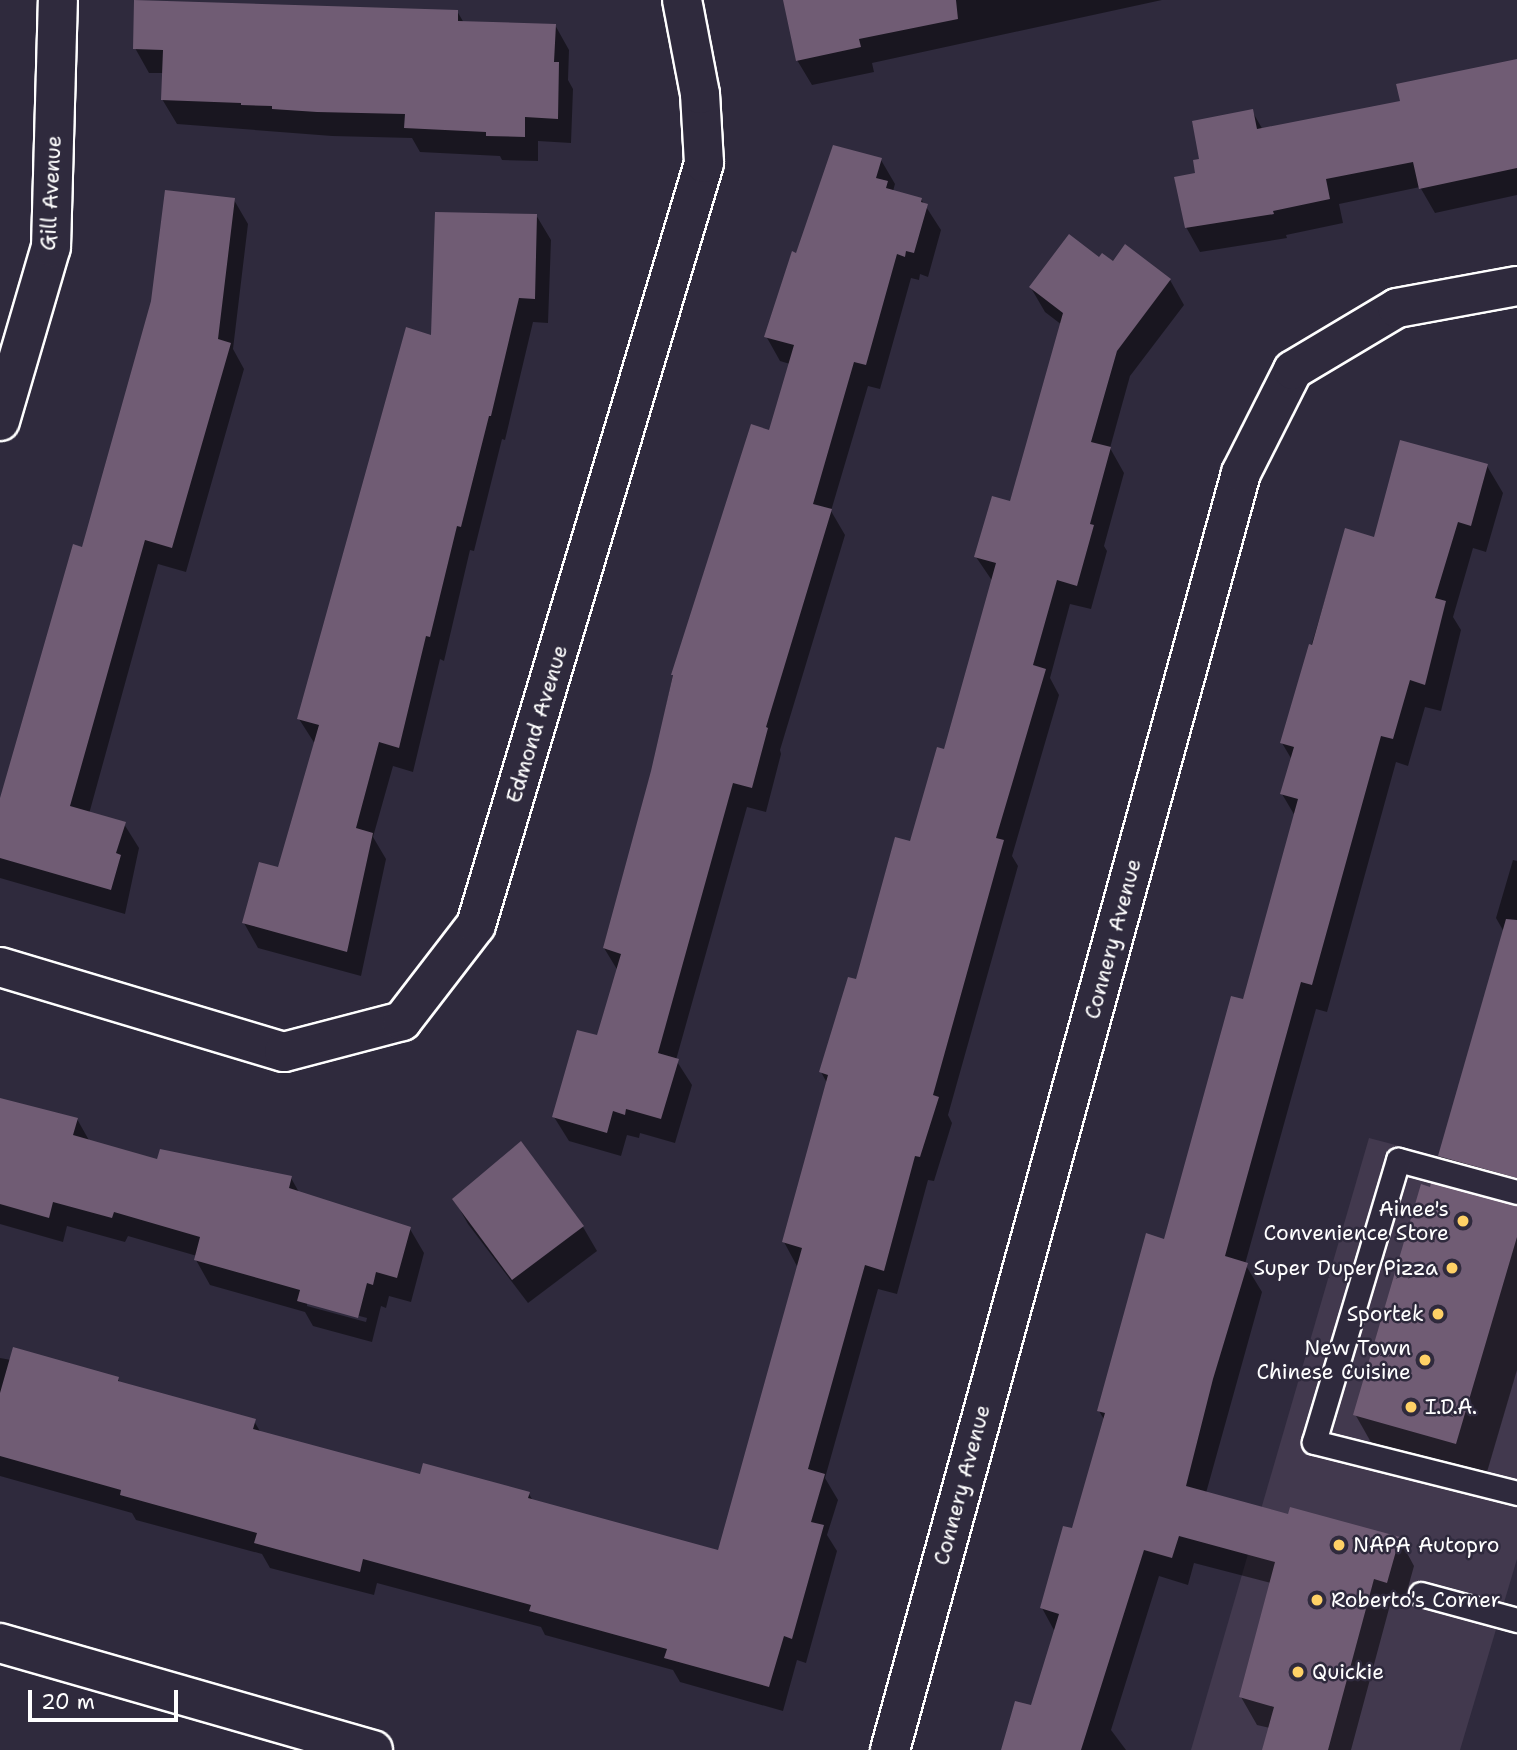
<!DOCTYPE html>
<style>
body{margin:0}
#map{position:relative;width:1517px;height:1750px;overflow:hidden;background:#2f2a3d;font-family:"Shantell Sans",sans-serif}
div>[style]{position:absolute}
.built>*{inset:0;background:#42394e}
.shadow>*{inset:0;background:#0007}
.building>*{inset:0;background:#705c74}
.roads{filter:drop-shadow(2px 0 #fff) drop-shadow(-2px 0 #fff) drop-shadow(0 2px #fff) drop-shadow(0 -2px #fff)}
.service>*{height:23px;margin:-11.5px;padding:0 11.5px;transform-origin:11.5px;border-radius:11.5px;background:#2f2a3d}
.minor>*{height:38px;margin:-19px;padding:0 19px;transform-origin:19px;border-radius:19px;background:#2f2a3d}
.tertiary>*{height:38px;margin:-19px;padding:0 19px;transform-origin:19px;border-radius:19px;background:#2f2a3d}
.dots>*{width:19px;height:19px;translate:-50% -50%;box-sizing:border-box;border:4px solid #2f2a3d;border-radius:50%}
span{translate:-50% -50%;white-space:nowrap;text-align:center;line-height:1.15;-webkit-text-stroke:5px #2f2a3d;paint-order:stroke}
.street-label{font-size:21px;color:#fff}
.poi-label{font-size:21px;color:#fff}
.right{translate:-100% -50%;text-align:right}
.left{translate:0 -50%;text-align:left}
.scale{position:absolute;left:28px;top:1690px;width:150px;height:32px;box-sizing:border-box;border:4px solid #fff;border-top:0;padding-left:9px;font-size:21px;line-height:24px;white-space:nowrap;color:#fff;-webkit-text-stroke:5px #2f2a3d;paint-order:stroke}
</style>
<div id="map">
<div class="built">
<i style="clip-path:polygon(1369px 1138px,1517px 1177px,1517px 1559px,1460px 1750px,1191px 1750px)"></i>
</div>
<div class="shadow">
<i style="clip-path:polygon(785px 0,1162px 0,872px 63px,874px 72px,812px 85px,797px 60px)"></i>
<i style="clip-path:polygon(457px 11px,464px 23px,555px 25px,569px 50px,568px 80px,573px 89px,571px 143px,538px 141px,538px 161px,502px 160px,500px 156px,420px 152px,412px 138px,332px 136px,177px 124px,162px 99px,163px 73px,149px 73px,135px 48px)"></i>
<i style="clip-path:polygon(1517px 60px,1517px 195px,1435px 213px,1420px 187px,1339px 204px,1343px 223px,1286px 235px,1287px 238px,1200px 252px,1186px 227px,1201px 161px,1252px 111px,1263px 130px,1402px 102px)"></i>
<i style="clip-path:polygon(881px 160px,895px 184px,893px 191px,921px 199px,941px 230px,928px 277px,920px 274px,919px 280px,911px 278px,880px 389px,868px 386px,831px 511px,845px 535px,780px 750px,781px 754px,766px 812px,747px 807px,676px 1060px,692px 1085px,675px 1143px,640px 1133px,639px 1138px,627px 1135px,621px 1156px,569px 1141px,554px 1117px,598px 1038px,618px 971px,604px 948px,653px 771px,673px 674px,771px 432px,790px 364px,780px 361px,766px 336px,797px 255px)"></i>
<i style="clip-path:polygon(234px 200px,248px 224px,233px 349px,244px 369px,186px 572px,158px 564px,89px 814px,124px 824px,139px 848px,125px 914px,0 878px,0 804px,83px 549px)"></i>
<i style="clip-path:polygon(536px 215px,551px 240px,548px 323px,533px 322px,505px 440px,502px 439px,474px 551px,470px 550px,444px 661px,440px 659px,413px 772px,393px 766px,373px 837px,386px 859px,361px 976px,258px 948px,244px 923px,279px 869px,315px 744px,299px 719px,433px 337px)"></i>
<i style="clip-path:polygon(1099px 259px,1170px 280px,1184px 305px,1130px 376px,1110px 448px,1124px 473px,1104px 546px,1107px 551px,1091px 609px,1070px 604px,1050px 678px,1059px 695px,1012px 856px,1018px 866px,948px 1115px,952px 1123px,934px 1181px,928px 1180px,897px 1294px,878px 1289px,825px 1478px,838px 1500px,827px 1535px,837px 1551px,806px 1663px,797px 1660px,783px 1711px,680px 1682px,673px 1670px,545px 1635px,541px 1627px,377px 1583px,374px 1595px,270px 1568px,262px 1554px,136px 1520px,132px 1513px,0 1476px,0 1358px,118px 1379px,121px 1384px,254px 1421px,261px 1433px,422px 1477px,529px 1494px,533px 1501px,719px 1553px,798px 1268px,784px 1242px,827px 1083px,821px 1072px,945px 751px,993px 582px,976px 557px,1011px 503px,1062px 325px,1045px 312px,1031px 288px)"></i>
<i style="clip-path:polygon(1487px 466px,1503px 493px,1486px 552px,1473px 548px,1453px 617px,1461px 630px,1441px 711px,1425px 707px,1408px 766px,1396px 762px,1327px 1012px,1316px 1009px,1245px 1264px,1262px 1292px,1206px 1493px,1289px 1516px,1399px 1538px,1414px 1566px,1402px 1609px,1390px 1605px,1351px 1750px,1264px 1750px,1270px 1728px,1257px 1725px,1241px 1697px,1271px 1583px,1194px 1563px,1188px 1585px,1159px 1576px,1111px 1730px,1126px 1750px,1003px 1750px,1032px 1707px,1055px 1632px,1042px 1608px,1073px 1530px,1105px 1421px,1099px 1411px,1165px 1241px,1244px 1001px,1295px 816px,1282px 794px,1292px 760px,1282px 743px,1346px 530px,1376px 539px)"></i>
<i style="clip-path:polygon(1513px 860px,1517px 861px,1517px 1198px,1454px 1180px,1440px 1156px,1504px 932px,1496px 918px)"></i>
<i style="clip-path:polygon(evenodd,0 1100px,77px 1119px,90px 1142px,158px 1161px,291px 1178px,300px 1194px,410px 1229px,424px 1253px,411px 1302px,389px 1296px,386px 1308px,381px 1306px,372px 1342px,313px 1326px,305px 1312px,210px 1285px,196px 1260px,197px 1256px,128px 1236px,125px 1242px,67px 1226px,63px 1242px,0 1224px,0 1100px,307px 1302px,367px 1318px,366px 1322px,307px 1306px,307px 1302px)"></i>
<i style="clip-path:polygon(454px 1199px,583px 1227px,597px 1251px,528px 1303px,468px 1224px)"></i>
<i style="clip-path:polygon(1517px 1206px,1517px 1370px,1482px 1489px,1381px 1460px,1355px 1414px)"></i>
</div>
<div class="building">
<i style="clip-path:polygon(134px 0,458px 10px,458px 21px,556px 24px,554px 62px,559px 62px,558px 119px,525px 117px,525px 137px,486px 136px,486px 132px,404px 128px,405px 114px,317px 112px,272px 109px,272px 106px,241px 105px,241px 103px,161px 100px,163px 50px,133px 49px)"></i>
<i style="clip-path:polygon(783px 0,956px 0,958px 19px,859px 39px,861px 47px,796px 61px)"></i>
<i style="clip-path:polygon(1517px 59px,1517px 168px,1419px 189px,1413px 162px,1326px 179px,1330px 199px,1273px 211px,1274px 214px,1185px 228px,1174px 177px,1195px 173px,1193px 160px,1199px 159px,1192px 121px,1253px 109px,1257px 129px,1400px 101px,1396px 84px)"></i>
<i style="clip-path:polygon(833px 145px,882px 158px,876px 178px,888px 181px,886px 188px,922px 198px,921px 202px,928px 204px,914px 253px,906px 251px,905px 257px,897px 254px,866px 365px,854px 362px,813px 504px,832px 509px,766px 727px,768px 728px,752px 788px,733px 783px,658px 1053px,679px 1059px,661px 1119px,626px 1109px,625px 1115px,613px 1111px,607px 1133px,552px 1117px,577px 1030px,597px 1035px,621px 954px,603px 948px,651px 771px,673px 675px,671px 675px,751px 424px,769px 430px,794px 345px,764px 337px,792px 251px,796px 253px)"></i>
<i style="clip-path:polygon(165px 190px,235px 198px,218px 339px,231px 343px,172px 548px,145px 540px,70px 806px,126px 822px,116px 853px,121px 855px,111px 890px,0 858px,0 798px,73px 544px,82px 547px,151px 301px)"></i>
<i style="clip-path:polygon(435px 212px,537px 214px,535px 299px,519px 298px,491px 416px,489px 416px,461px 527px,457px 526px,430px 637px,426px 636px,399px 748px,379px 742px,356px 828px,373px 833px,347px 952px,242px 923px,259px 862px,278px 867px,319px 725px,297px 719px,406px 327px,431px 335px)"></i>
<i style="clip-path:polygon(1069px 234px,1099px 257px,1102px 253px,1113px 261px,1125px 244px,1171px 279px,1117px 351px,1091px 442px,1111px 447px,1090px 524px,1094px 525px,1077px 586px,1057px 580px,1033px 665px,1046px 669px,996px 838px,1004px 840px,933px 1095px,939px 1097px,920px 1157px,915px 1156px,884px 1271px,865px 1265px,808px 1469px,825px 1474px,811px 1522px,824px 1525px,792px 1639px,784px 1636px,769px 1687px,664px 1658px,667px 1649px,529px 1611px,531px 1605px,363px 1559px,360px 1572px,254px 1543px,257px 1533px,120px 1495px,121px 1490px,0 1456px,0 1393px,13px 1347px,119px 1377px,118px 1381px,256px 1419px,253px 1429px,420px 1474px,423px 1463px,530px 1492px,528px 1498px,718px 1550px,802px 1248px,782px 1242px,828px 1075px,819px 1072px,848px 977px,856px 979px,895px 837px,910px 841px,937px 747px,944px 749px,996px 563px,974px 557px,992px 496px,1010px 501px,1063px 313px,1029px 287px)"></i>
<i style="clip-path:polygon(1400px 440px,1488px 464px,1471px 526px,1458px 522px,1435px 598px,1446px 601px,1425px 685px,1410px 680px,1393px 739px,1381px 736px,1312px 985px,1301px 982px,1225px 1256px,1248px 1263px,1213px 1379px,1186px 1486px,1288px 1514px,1290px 1507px,1400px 1537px,1387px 1583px,1374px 1579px,1328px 1750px,1262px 1750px,1274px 1707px,1239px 1697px,1275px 1562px,1179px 1536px,1172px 1558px,1144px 1550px,1081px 1750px,1001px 1750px,1015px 1701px,1031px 1705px,1059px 1614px,1040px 1608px,1063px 1526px,1072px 1528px,1105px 1413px,1097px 1411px,1146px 1233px,1164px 1239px,1231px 996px,1243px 999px,1298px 799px,1280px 794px,1294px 747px,1280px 743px,1309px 644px,1312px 645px,1345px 528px,1374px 537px)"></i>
<i style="clip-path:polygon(1506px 919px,1517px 920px,1517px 1178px,1438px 1156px)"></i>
<i style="clip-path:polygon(0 1098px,78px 1118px,73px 1135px,157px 1159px,160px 1149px,292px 1176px,289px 1188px,411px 1227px,397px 1278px,376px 1272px,373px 1285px,367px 1283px,358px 1318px,297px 1301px,300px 1290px,194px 1260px,200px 1237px,114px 1212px,112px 1218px,53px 1202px,49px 1218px,0 1204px)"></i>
<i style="clip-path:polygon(521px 1141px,584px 1226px,512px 1280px,452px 1199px)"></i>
<i style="clip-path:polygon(1431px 1183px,1517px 1206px,1517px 1237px,1456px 1444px,1353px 1415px,1421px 1184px,1430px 1187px)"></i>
</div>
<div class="roads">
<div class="service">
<i style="left:1517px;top:1192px;width:123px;rotate:-164.9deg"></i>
<i style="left:1398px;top:1160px;width:294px;rotate:106.6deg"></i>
<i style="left:1314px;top:1442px;width:209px;rotate:14.1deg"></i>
<i style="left:1421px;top:1594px;width:99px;rotate:15.2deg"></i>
</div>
<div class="minor">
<i style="left:0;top:421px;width:181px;rotate:-73.7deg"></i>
<i style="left:51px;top:247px;width:247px;rotate:-88.4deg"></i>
<i style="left:0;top:967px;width:296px;rotate:16.7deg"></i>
<i style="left:284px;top:1052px;width:122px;rotate:-14.7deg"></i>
<i style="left:402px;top:1021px;width:121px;rotate:-52.4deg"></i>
<i style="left:476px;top:925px;width:795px;rotate:-73.34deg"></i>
<i style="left:704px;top:163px;width:69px;rotate:-93.3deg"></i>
<i style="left:700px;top:94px;width:96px;rotate:-100.8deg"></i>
<i style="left:890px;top:1750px;width:1324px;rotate:-74.63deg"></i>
<i style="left:1241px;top:473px;width:115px;rotate:-63.2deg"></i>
<i style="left:1293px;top:370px;width:121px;rotate:-30.8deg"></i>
<i style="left:1397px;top:308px;width:122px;rotate:-10.4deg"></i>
</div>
<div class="tertiary">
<i style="left:0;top:1643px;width:388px;rotate:16deg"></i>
</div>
</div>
<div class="dots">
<i style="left:1463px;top:1221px;background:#ffd166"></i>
<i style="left:1452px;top:1268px;background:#ffd166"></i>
<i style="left:1438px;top:1314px;background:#ffd166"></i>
<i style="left:1425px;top:1360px;background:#ffd166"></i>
<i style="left:1411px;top:1407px;background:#ffd166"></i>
<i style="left:1339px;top:1545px;background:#ffd166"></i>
<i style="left:1317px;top:1600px;background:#ffd166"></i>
<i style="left:1298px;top:1672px;background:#ffd166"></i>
</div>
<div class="street-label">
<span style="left:51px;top:193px;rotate:-87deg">Gill Avenue</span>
<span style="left:537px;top:724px;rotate:-73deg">Edmond Avenue</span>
<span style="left:1113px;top:939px;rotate:-75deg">Connery Avenue</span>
<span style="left:962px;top:1485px;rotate:-75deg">Connery Avenue</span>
</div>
<div class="poi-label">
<span class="right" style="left:1449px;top:1221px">Ainee's<br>Convenience Store</span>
<span class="right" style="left:1438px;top:1268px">Super Duper Pizza</span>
<span class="right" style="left:1424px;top:1314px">Sportek</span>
<span class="right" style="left:1411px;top:1360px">New Town<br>Chinese Cuisine</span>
<span class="left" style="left:1425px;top:1407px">I.D.A.</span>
<span class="left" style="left:1353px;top:1545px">NAPA Autopro</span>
<span class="left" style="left:1331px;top:1600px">Roberto's Corner</span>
<span class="left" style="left:1312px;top:1672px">Quickie</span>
</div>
<div class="scale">20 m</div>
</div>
